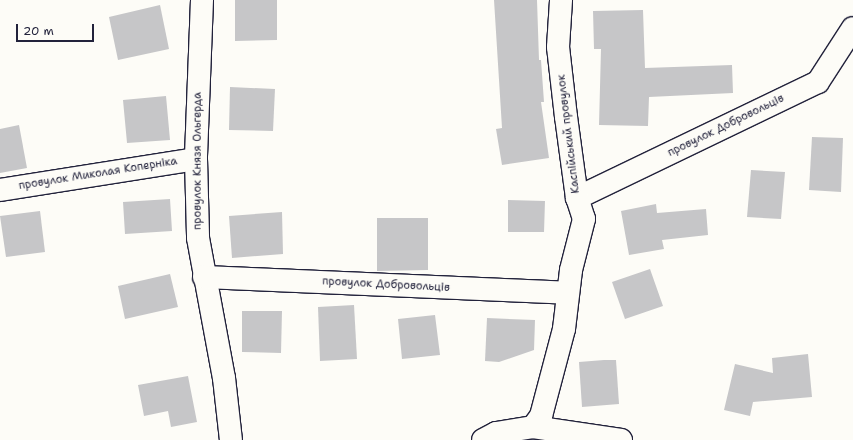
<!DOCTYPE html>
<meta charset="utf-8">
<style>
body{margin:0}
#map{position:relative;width:853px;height:440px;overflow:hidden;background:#fdfcf7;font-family:"Shantell Sans",sans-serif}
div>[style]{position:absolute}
.building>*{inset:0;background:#c6c6c8}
.roads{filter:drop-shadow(1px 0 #22223b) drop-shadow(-1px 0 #22223b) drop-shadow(0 1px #22223b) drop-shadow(0 -1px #22223b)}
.minor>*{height:22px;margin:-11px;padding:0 11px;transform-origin:11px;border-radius:11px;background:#fdfcf7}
span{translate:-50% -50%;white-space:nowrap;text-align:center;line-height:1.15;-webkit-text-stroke:3px #fdfcf7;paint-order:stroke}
.street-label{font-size:11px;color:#22223b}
.scale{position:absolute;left:16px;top:24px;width:78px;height:18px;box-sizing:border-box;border:2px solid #22223b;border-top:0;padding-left:5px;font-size:12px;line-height:14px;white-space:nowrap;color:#22223b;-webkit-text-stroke:3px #fdfcf7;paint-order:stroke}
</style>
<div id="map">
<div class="building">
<i style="clip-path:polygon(235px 0,277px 0,277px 40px,235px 41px)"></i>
<i style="clip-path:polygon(494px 0,537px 0,539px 60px,541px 60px,544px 102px,541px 102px,549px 158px,502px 165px,496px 129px,502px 128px)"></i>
<i style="clip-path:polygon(160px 5px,169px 49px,118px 60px,109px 17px)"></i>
<i style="clip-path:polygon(643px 10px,645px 68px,732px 65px,733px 93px,649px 97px,648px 126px,599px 125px,601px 49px,594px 49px,593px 11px)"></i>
<i style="clip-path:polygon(230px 87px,275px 89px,273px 131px,229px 130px)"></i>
<i style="clip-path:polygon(166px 96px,170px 140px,127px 143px,123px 100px)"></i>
<i style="clip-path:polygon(19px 125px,27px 168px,0 173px,0 129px)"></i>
<i style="clip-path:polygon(812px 137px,843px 138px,841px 192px,809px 190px)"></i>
<i style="clip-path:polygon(751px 170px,785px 172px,781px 219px,747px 217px)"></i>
<i style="clip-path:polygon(170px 199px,172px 231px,125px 234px,123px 202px)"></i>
<i style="clip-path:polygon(508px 200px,545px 201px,544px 232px,508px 232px)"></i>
<i style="clip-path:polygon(656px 204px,657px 213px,706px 209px,708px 235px,662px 240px,664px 249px,629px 255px,621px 211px)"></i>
<i style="clip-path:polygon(40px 211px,45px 252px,6px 257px,0 216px)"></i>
<i style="clip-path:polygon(282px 212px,283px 254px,232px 258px,229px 216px)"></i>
<i style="clip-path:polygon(377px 218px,428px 218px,428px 270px,377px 271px)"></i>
<i style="clip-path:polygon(650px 269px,663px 306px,625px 319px,612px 282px)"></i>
<i style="clip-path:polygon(170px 274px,178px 307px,125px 319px,118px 286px)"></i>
<i style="clip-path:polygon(354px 305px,357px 359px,320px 361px,318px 307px)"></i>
<i style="clip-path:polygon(242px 311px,282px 311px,281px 353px,242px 352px)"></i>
<i style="clip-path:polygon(435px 315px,440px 355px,402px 359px,398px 319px)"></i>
<i style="clip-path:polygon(487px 318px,535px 320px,534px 350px,499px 362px,485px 361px)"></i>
<i style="clip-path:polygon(808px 354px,812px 397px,753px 402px,750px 416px,724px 410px,735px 364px,773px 373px,772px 358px)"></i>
<i style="clip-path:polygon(604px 360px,616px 360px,619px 404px,582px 407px,579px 362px)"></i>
<i style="clip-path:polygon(188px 376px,197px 422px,171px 427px,168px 411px,144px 416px,138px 385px)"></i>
</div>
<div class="roads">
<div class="minor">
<i style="left:202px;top:0;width:159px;rotate:92.2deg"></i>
<i style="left:196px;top:159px;width:79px;rotate:88.5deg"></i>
<i style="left:198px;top:238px;width:142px;rotate:79.5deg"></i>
<i style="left:224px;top:378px;width:62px;rotate:83.6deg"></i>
<i style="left:0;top:190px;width:198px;rotate:-9deg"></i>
<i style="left:577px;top:198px;width:267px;rotate:-25.7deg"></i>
<i style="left:818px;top:82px;width:64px;rotate:-57.1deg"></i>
<i style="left:204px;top:277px;width:364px;rotate:2.5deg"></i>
<i style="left:533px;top:427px;width:14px;rotate:-54deg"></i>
<i style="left:541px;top:416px;width:90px;rotate:-75.2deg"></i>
<i style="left:564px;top:329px;width:59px;rotate:-83.2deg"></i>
<i style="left:571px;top:270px;width:53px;rotate:-75.7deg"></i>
<i style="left:584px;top:219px;width:22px;rotate:-108deg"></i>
<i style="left:577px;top:198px;width:82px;rotate:-97.7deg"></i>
<i style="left:566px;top:117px;width:70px;rotate:-96.5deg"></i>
<i style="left:558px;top:47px;width:47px;rotate:-86.3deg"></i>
<i style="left:483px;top:440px;width:15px;rotate:-28deg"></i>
<i style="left:496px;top:433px;width:37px;rotate:-9deg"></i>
<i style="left:533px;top:427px;width:89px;rotate:8.4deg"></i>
</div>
</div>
<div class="street-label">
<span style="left:726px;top:126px;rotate:-26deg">провулок Добровольців</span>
<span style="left:569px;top:134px;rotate:-97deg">Каспійський провулок</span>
<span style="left:198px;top:161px;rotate:-90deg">провулок Князя Ольгерда</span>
<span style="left:98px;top:174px;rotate:-9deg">провулок Миколая Коперніка</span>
<span style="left:386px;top:285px;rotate:3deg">провулок Добровольців</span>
</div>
<div class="scale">20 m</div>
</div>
